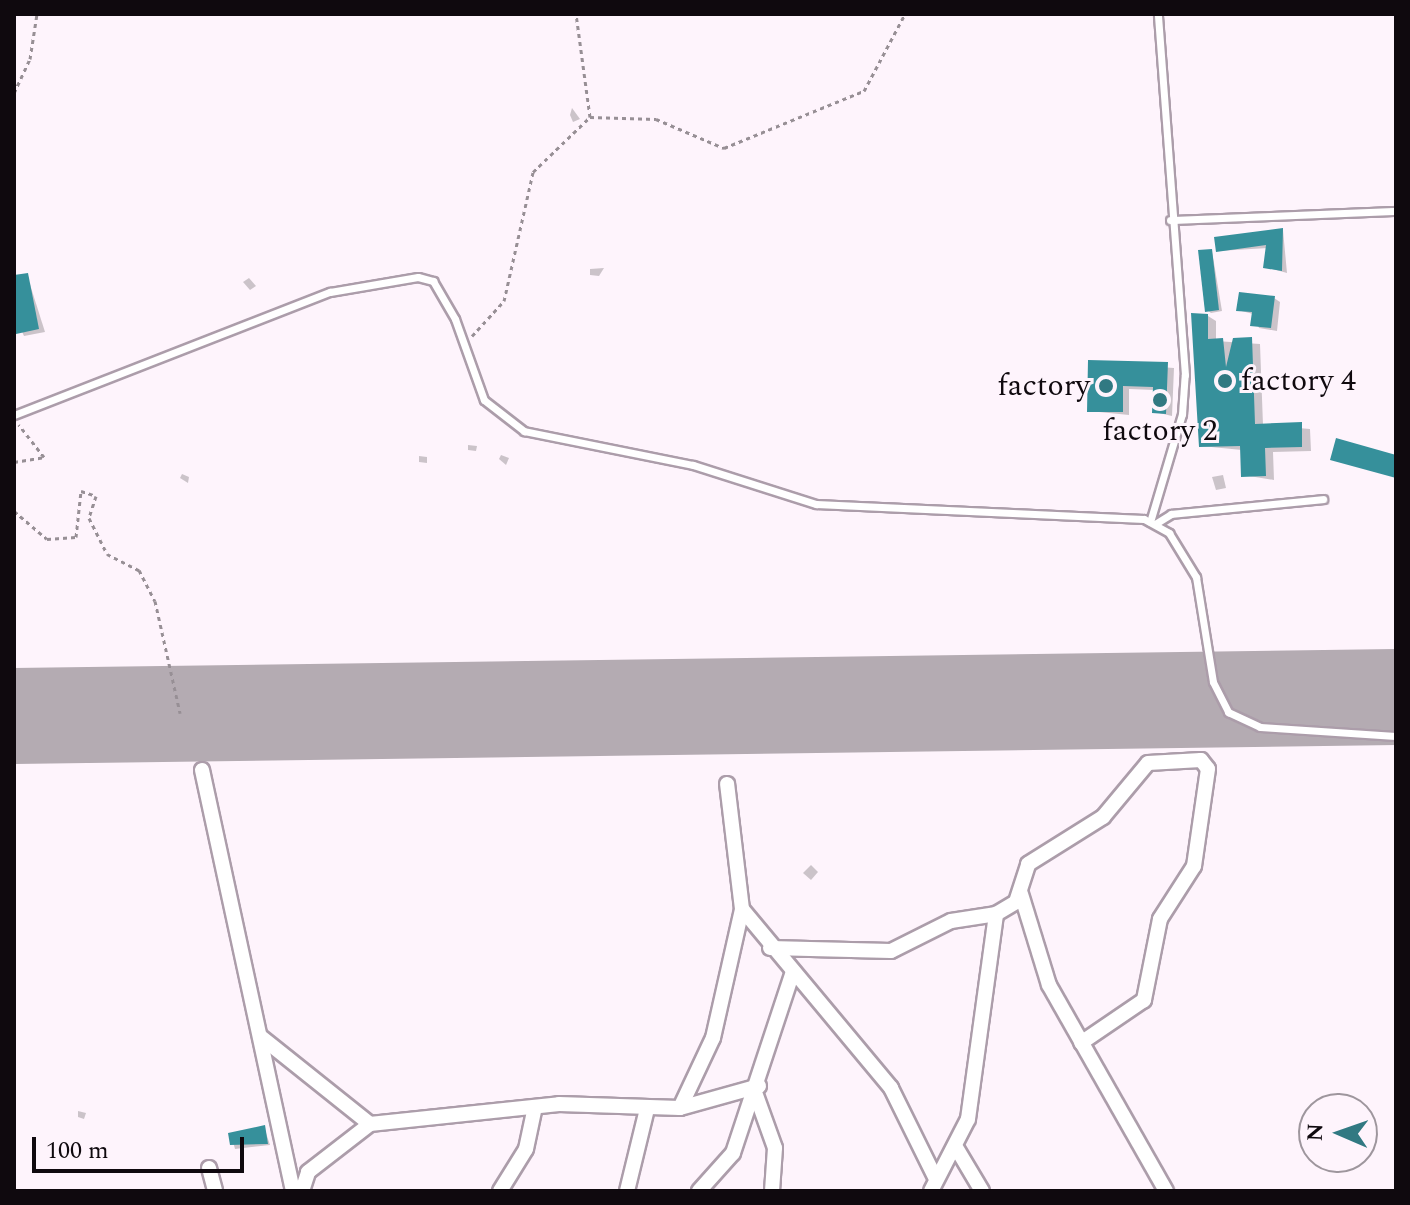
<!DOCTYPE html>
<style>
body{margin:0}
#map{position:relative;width:1410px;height:1205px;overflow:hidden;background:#fef4fc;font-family:Spectral,serif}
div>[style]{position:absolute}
.shadow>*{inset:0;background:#0003}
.runway>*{height:96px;margin:-48px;padding:0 48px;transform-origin:48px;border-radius:48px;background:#b4abb2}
.building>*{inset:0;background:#36909b}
.path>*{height:3px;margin-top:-1.5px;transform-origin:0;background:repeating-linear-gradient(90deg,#978f95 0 4px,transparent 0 8px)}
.roads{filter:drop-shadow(2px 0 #ac9daa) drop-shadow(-2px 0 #ac9daa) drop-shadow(0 2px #ac9daa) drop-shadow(0 -2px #ac9daa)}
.service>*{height:7px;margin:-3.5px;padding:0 3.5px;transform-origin:3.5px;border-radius:3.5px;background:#fff}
.minor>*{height:14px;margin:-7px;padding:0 7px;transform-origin:7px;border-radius:7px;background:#fff}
.dots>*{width:22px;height:22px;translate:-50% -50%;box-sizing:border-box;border:4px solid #fef4fc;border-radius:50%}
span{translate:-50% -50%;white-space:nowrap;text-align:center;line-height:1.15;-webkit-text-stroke:6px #fef4fc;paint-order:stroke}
.poi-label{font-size:30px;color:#0f090e}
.left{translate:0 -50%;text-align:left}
.right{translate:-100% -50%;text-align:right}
.frame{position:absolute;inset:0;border:16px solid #0f090e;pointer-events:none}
.north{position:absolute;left:1298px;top:1093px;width:80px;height:80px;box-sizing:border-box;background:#fef4fc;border:2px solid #9e969d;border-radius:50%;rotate:272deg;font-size:22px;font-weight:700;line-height:32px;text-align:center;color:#0f090e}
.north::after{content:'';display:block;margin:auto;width:28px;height:36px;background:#317982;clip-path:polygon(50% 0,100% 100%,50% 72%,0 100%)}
.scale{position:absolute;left:32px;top:1137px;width:212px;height:36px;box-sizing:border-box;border:4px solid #0f090e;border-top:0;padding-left:10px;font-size:24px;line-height:28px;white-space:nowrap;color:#0f090e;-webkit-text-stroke:6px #fef4fc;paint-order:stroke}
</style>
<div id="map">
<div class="shadow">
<i style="clip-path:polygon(572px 108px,580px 119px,573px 122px,570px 115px)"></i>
<i style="clip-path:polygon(1283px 230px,1287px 273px,1265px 267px,1268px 248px,1218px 251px)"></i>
<i style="clip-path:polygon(1212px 251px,1222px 311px,1211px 313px,1207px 310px)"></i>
<i style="clip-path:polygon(604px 268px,599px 276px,590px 275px,590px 269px)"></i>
<i style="clip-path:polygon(27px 275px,45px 332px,24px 336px,14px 314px,14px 277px)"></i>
<i style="clip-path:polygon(249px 278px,256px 286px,250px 290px,243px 282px)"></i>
<i style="clip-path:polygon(1274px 298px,1280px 302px,1277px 331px,1259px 328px,1253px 314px,1238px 310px)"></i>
<i style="clip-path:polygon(1208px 316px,1216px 321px,1216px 341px,1260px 344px,1263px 425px,1310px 429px,1311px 451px,1273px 452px,1274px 480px,1243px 475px,1242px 450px,1201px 446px)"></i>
<i style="clip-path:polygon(1090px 362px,1174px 368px,1172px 416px,1155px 412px,1155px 390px,1129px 389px,1129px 415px,1089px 411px)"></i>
<i style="clip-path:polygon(468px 445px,477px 446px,476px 451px,468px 450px)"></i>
<i style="clip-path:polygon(501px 455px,509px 458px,506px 465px,499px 459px)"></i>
<i style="clip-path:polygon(419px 456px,427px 457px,427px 463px,419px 462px)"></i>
<i style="clip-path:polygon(182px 474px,189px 477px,188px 483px,180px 478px)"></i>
<i style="clip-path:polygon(1223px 475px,1226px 488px,1216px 490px,1212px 477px)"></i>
<i style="clip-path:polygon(811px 865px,818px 872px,811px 880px,803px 873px)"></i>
<i style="clip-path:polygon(78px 1111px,86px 1113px,84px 1119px,78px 1117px)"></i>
<i style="clip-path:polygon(264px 1127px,270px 1145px,235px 1149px,231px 1134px)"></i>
</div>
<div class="runway">
<i style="left:14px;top:716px;width:1382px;rotate:-0.79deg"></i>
</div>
<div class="building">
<i style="clip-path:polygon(1283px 228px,1282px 271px,1263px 268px,1266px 245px,1216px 252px,1214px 237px)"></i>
<i style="clip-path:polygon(1212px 249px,1219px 310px,1205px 312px,1198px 250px)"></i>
<i style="clip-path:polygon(28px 273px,39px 329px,16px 334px,14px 275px)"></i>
<i style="clip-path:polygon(1239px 292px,1275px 296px,1271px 328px,1250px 326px,1252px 312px,1236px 311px)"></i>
<i style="clip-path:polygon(1191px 313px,1208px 314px,1208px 339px,1223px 338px,1226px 367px,1233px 338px,1252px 337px,1255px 424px,1302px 422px,1302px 447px,1265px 448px,1266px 476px,1241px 477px,1240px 446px,1199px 447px)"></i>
<i style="clip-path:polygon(1088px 360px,1168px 362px,1166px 414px,1152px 413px,1153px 387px,1123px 386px,1123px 412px,1087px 412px)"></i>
<i style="clip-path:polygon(1336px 438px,1396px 455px,1396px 478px,1330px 460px)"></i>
<i style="clip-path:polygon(265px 1125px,268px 1144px,230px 1145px,228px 1133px)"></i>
</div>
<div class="path">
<i style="left:14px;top:93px;width:38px;rotate:-65deg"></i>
<i style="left:30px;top:59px;width:46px;rotate:-81.2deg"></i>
<i style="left:590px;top:117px;width:66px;rotate:1.7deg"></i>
<i style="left:656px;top:119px;width:74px;rotate:23.1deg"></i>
<i style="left:724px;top:148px;width:151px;rotate:-22.2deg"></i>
<i style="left:864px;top:91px;width:87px;rotate:-62deg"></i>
<i style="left:472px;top:336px;width:47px;rotate:-47.6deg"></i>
<i style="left:504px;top:301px;width:132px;rotate:-77.3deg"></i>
<i style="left:533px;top:172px;width:79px;rotate:-44deg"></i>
<i style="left:590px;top:117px;width:104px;rotate:-97.7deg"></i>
<i style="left:14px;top:462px;width:30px;rotate:-9deg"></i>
<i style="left:44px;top:457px;width:41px;rotate:-128deg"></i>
<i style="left:14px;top:511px;width:43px;rotate:40.3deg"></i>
<i style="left:47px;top:539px;width:29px;rotate:-4deg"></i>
<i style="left:76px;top:537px;width:46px;rotate:-83.8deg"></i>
<i style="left:81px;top:491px;width:16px;rotate:18deg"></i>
<i style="left:96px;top:496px;width:23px;rotate:108deg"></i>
<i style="left:89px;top:518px;width:40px;rotate:63.4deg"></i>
<i style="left:107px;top:554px;width:36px;rotate:27deg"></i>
<i style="left:139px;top:570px;width:35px;rotate:63deg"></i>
<i style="left:155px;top:601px;width:115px;rotate:77.4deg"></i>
</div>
<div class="roads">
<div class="service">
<i style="left:1170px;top:220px;width:226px;rotate:-2.3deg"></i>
<i style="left:14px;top:415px;width:339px;rotate:-21.3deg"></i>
<i style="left:330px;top:292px;width:89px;rotate:-9.7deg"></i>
<i style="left:418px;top:277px;width:16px;rotate:15deg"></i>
<i style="left:433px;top:281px;width:44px;rotate:59.9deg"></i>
<i style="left:455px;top:319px;width:86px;rotate:70.3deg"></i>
<i style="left:484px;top:400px;width:51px;rotate:37.8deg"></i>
<i style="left:524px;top:431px;width:172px;rotate:11.4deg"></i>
<i style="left:693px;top:465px;width:129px;rotate:17.6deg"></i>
<i style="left:816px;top:504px;width:328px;rotate:2.6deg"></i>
<i style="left:1144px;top:519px;width:29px;rotate:29deg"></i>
<i style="left:1169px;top:533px;width:52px;rotate:58.5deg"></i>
<i style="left:1196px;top:577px;width:106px;rotate:80.8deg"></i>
<i style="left:1213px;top:682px;width:34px;rotate:63deg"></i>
<i style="left:1228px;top:712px;width:35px;rotate:25deg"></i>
<i style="left:1260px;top:727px;width:136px;rotate:3.8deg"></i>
<i style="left:1150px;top:522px;width:113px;rotate:-73.5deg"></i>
<i style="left:1182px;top:414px;width:39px;rotate:-86deg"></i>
<i style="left:1185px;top:375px;width:362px;rotate:-94.3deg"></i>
<i style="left:1155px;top:524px;width:19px;rotate:-32deg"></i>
<i style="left:1171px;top:514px;width:153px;rotate:-5.6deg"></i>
</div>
<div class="minor">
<i style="left:202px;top:770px;width:431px;rotate:77.8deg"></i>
<i style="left:1021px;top:894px;width:95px;rotate:72.9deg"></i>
<i style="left:1049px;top:985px;width:237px;rotate:60.4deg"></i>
<i style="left:742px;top:909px;width:233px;rotate:50.2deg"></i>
<i style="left:891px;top:1088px;width:99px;rotate:63.7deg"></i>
<i style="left:770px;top:948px;width:121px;rotate:1.4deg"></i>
<i style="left:891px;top:951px;width:67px;rotate:-26.6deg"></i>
<i style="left:951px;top:921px;width:46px;rotate:-8.8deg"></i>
<i style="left:996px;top:914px;width:23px;rotate:-31deg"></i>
<i style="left:1016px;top:902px;width:40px;rotate:-72deg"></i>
<i style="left:1028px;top:864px;width:89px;rotate:-32.1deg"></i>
<i style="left:1103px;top:817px;width:70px;rotate:-50.2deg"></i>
<i style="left:1148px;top:763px;width:53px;rotate:-3.2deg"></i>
<i style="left:1201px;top:760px;width:11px;rotate:52deg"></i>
<i style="left:1208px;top:769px;width:98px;rotate:98.2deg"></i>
<i style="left:1194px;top:866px;width:63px;rotate:122.7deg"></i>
<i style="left:1160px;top:919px;width:83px;rotate:101.2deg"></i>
<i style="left:1144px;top:1000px;width:76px;rotate:145.7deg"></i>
<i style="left:261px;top:1037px;width:139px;rotate:38.6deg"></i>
<i style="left:756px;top:1095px;width:56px;rotate:70.3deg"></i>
<i style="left:775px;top:1148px;width:43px;rotate:94deg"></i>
<i style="left:680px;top:1108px;width:77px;rotate:-64.8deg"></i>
<i style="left:713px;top:1038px;width:132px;rotate:-77.3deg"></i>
<i style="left:742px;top:909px;width:126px;rotate:-96.8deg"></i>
<i style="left:957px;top:1149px;width:49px;rotate:59.2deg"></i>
<i style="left:209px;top:1168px;width:24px;rotate:75deg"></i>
<i style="left:302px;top:1191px;width:20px;rotate:-72deg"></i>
<i style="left:308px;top:1172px;width:78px;rotate:-37.7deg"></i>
<i style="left:370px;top:1124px;width:190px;rotate:-6deg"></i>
<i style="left:559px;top:1104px;width:121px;rotate:1.9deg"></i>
<i style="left:680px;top:1108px;width:82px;rotate:-15.6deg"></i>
<i style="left:500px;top:1191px;width:49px;rotate:-58.2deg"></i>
<i style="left:526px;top:1149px;width:40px;rotate:-78deg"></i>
<i style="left:627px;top:1191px;width:84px;rotate:-76.3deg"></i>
<i style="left:699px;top:1191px;width:51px;rotate:-48.2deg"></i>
<i style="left:733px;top:1153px;width:191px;rotate:-71.7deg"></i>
<i style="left:931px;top:1191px;width:81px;rotate:-62.8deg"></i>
<i style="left:968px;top:1119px;width:207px;rotate:-82.2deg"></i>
</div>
</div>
<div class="dots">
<i style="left:1225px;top:381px;background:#317982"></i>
<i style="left:1106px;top:386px;background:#317982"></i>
<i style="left:1160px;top:400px;background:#317982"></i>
</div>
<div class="poi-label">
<span class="left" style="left:1241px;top:381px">factory 4</span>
<span class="right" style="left:1090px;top:386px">factory</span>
<span style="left:1160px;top:431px">factory 2</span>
</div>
<div class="frame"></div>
<div class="north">N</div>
<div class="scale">100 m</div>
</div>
